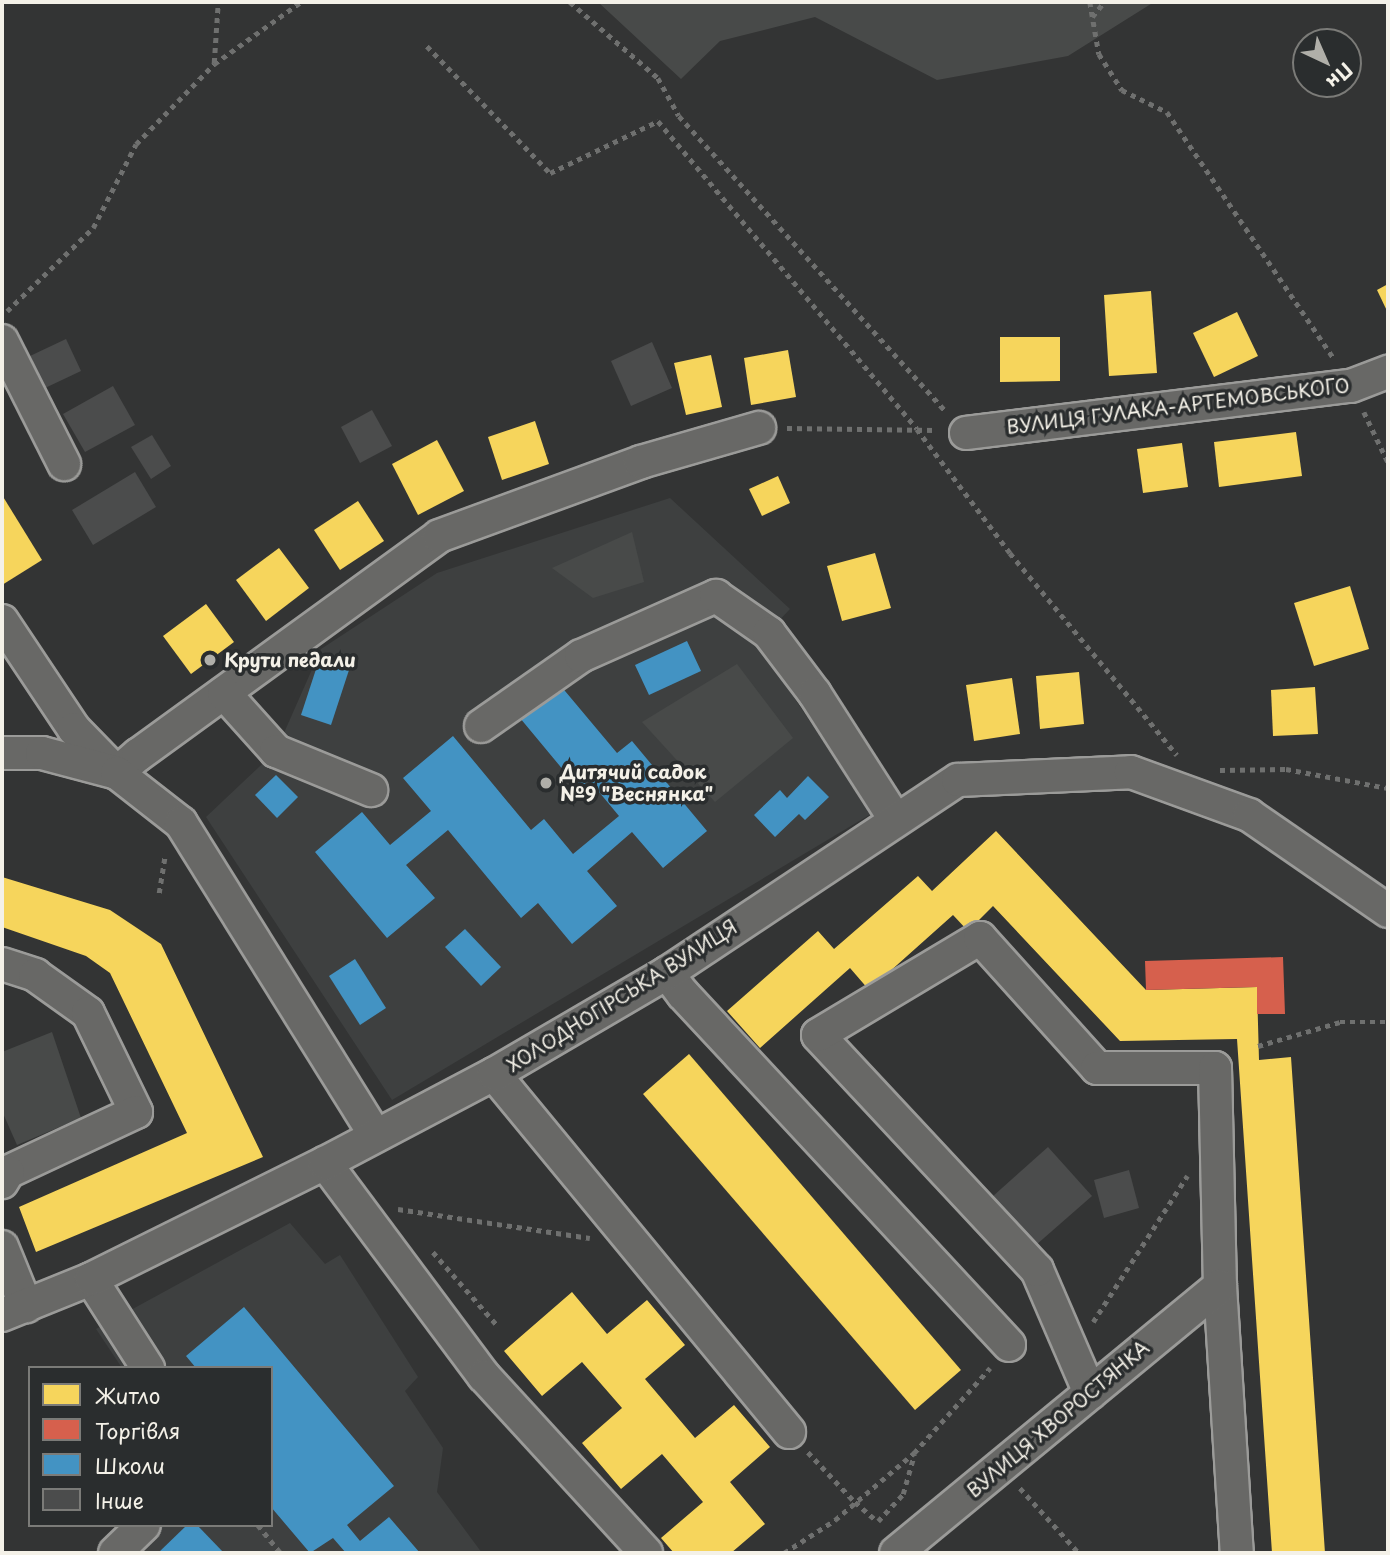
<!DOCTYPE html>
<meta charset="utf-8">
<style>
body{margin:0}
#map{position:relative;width:1390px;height:1555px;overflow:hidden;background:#333434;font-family:"Playpen Sans",sans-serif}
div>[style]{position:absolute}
.built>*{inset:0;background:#3e4040}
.green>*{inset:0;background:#484a49}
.homes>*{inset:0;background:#f6d55c}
.shops>*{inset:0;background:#d6604d}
.schools>*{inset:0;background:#4393c3}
.building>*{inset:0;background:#4b4c4c}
.path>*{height:4.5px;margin-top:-2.25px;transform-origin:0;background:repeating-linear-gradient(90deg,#6f706f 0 5px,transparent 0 10px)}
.roads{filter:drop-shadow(2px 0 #9b9b99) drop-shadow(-2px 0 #9b9b99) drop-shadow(0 2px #9b9b99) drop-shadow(0 -2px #9b9b99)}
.minor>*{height:32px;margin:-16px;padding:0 16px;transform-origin:16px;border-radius:16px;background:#686866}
.dots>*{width:19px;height:19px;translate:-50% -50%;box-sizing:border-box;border:4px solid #2a2d2e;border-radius:50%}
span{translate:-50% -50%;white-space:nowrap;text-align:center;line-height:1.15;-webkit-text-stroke:7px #2a2d2e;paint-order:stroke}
.street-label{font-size:19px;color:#f4f1e8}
.poi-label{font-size:19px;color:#f4f1e8;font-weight:700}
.left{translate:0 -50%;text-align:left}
.frame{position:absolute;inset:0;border:4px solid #f4f1e8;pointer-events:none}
.legend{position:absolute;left:28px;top:1366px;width:245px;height:161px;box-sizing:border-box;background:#2a2d2e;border:2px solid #7b7b78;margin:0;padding:9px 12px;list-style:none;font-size:21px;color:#f4f1e8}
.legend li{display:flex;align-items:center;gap:14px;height:35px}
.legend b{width:35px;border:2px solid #7b7b78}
.north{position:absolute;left:1292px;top:28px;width:70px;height:70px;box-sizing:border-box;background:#2a2d2e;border:2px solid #7b7b78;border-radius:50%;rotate:136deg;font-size:19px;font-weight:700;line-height:28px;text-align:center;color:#f4f1e8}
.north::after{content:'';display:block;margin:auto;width:24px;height:32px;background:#b0afa9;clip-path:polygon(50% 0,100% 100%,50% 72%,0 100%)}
</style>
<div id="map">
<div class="built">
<i style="clip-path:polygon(670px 498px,790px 609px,758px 643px,871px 814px,392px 1100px,206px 817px,276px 751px,321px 649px,437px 573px)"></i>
<i style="clip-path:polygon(290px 1223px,325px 1264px,340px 1255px,418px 1377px,405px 1391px,443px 1448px,437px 1492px,482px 1553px,96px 1553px,127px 1525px,271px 1525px,271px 1368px,122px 1368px,96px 1329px)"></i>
</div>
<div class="green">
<i style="clip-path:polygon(598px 2px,1154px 2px,1068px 56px,937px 80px,815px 17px,720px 41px,681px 79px)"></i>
<i style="clip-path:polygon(632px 532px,644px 582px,593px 598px,552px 568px)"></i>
<i style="clip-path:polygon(737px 664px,793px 738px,715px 802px,642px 722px)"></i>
<i style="clip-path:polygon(52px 1032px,81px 1118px,17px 1145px,2px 1111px,2px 1052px)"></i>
</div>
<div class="homes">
<i style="clip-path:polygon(1388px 284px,1388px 313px,1377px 290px)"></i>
<i style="clip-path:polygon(1151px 291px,1157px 373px,1109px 376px,1104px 295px)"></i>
<i style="clip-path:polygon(1237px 312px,1258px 356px,1214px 377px,1193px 333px)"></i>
<i style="clip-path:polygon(1000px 337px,1060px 337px,1060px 381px,1000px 382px)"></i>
<i style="clip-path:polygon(788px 350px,796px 397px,751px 405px,744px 358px)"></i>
<i style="clip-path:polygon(711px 355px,722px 407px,686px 415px,674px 363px)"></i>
<i style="clip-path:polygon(535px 421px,549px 464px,502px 480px,488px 437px)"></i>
<i style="clip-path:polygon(1296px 432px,1302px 476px,1219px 487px,1214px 442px)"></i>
<i style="clip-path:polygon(437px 440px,464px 491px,418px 515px,392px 464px)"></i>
<i style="clip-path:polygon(1182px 443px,1188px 487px,1143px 493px,1137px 449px)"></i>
<i style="clip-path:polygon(778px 476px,790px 503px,762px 516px,749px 489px)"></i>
<i style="clip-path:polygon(2px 495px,42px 560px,2px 585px)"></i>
<i style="clip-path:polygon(358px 501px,384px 541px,340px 570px,314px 530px)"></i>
<i style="clip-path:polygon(279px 548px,309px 588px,266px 621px,236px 580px)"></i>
<i style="clip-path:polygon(875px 553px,891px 608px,842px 621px,827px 566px)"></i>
<i style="clip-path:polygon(1350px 586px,1369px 649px,1314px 666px,1294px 603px)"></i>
<i style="clip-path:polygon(206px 604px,234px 642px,191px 674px,163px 636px)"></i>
<i style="clip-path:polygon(1079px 672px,1084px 724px,1040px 729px,1036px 676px)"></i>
<i style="clip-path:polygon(1012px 678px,1020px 734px,974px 741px,966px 685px)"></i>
<i style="clip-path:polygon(1315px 687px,1318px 734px,1273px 736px,1271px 690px)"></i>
<i style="clip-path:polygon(996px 831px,1146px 990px,1257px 987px,1259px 1060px,1291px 1057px,1325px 1553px,1272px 1553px,1237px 1039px,1120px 1041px,993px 906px,968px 931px,953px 915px,869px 990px,850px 968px,760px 1048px,727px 1011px,818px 931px,834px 949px,918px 876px,932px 891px)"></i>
<i style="clip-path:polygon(2px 877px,110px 910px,161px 944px,263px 1157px,36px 1252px,19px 1207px,187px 1133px,110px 973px,86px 956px,2px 927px)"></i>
<i style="clip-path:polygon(689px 1054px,961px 1370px,915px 1410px,643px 1094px)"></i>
<i style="clip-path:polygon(572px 1292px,607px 1334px,647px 1300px,685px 1345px,645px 1379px,695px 1438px,734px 1405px,770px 1447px,730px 1482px,765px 1524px,731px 1553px,674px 1553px,661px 1538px,703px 1502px,662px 1454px,621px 1489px,582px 1443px,622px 1408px,582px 1362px,542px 1396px,504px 1351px)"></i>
</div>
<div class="shops">
<i style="clip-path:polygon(1283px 957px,1285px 1014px,1257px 1014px,1257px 987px,1146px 990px,1145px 961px)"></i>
</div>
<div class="schools">
<i style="clip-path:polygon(687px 641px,701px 671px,649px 695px,635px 665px)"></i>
<i style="clip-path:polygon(319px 660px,349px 670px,331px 725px,301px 715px)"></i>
<i style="clip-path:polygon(560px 685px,617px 753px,632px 741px,707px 831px,663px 868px,632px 832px,587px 871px,617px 906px,572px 944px,538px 903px,521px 918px,448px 830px,406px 865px,435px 898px,387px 938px,315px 852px,362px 812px,390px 845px,431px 811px,403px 778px,453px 736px,531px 830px,544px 819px,573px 854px,619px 816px,589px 780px,579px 789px,520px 718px)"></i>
<i style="clip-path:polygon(276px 775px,298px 797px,277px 818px,255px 795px)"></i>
<i style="clip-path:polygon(808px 776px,829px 797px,805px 820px,799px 814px,775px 837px,754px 815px,780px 790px,787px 798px)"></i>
<i style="clip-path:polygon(465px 929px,501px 967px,481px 986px,445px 947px)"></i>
<i style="clip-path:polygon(355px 959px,386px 1008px,360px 1025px,329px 976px)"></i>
<i style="clip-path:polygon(244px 1307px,394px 1486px,347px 1525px,360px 1541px,389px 1517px,420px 1553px,346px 1553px,333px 1538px,310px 1553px,271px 1507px,271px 1368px,196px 1368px,186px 1356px)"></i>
<i style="clip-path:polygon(187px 1525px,197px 1525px,224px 1553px,158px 1553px)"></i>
</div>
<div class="building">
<i style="clip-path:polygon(66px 339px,81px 371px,45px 388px,30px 356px)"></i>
<i style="clip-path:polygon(652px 342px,672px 388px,631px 406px,611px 361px)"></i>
<i style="clip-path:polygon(113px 386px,135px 425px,85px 452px,63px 414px)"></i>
<i style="clip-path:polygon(372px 410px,392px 446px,360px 463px,341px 427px)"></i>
<i style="clip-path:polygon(152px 435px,171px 466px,151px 479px,131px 447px)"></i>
<i style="clip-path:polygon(135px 472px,156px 507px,93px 545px,72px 510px)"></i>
<i style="clip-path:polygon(1048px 1147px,1092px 1196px,1036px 1245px,992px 1197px)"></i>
<i style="clip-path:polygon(1129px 1170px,1139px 1208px,1104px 1218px,1094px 1180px)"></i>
</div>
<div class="path">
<i style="left:570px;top:2px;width:116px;rotate:40.8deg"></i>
<i style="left:658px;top:78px;width:43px;rotate:61.1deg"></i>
<i style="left:679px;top:116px;width:398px;rotate:47.9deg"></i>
<i style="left:1090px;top:2px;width:53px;rotate:80.2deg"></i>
<i style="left:1099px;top:54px;width:43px;rotate:57.4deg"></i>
<i style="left:1122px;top:90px;width:50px;rotate:26.1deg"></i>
<i style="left:1167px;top:112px;width:298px;rotate:55.9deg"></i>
<i style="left:1092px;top:17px;width:19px;rotate:-51deg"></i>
<i style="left:427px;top:46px;width:177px;rotate:45.9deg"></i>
<i style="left:550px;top:173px;width:120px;rotate:-25.7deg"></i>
<i style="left:658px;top:121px;width:402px;rotate:49.9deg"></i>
<i style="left:917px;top:429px;width:155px;rotate:53.1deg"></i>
<i style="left:1010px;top:553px;width:262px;rotate:50.4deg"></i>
<i style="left:214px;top:63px;width:61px;rotate:-86.2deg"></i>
<i style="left:7px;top:311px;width:120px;rotate:-44deg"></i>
<i style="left:93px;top:228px;width:94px;rotate:-62.9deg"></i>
<i style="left:136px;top:144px;width:112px;rotate:-45.7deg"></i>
<i style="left:214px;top:64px;width:107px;rotate:-35.5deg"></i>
<i style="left:1364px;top:412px;width:55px;rotate:64.4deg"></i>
<i style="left:787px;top:428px;width:149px;rotate:0.8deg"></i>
<i style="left:1220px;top:770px;width:66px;rotate:-0.9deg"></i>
<i style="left:1286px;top:769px;width:104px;rotate:10.6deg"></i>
<i style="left:159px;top:893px;width:37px;rotate:-81deg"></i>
<i style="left:1258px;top:1046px;width:85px;rotate:-16.3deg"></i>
<i style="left:1340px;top:1022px;width:48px"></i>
<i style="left:398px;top:1209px;width:194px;rotate:8.6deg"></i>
<i style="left:433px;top:1252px;width:96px;rotate:48.8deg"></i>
<i style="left:1093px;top:1322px;width:174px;rotate:-57.2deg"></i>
<i style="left:808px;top:1452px;width:69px;rotate:46.8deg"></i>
<i style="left:855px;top:1502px;width:29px;rotate:41deg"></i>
<i style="left:1020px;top:1488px;width:88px;rotate:47.8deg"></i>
<i style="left:878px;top:1521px;width:37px;rotate:-47deg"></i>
<i style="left:903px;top:1494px;width:41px;rotate:-74.2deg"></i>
<i style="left:258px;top:1525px;width:36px;rotate:51deg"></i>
<i style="left:784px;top:1553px;width:61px;rotate:-32.9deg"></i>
<i style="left:835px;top:1520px;width:104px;rotate:-40.3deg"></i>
<i style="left:914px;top:1453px;width:114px;rotate:-48.2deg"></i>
</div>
<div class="roads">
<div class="minor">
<i style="left:2px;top:341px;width:138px;rotate:63.2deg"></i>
<i style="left:966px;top:433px;width:388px;rotate:-7deg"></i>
<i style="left:1351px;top:386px;width:40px;rotate:-21deg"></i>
<i style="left:2px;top:621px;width:130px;rotate:56.3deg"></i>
<i style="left:74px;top:729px;width:62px;rotate:45.7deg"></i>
<i style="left:117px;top:773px;width:28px;rotate:-41deg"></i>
<i style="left:138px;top:755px;width:372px;rotate:-36deg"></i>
<i style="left:439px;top:536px;width:215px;rotate:-20.1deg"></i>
<i style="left:641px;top:462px;width:123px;rotate:-16.1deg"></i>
<i style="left:224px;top:693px;width:78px;rotate:48.1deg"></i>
<i style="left:276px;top:751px;width:103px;rotate:22.3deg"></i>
<i style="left:481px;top:726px;width:122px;rotate:-35deg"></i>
<i style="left:581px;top:656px;width:148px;rotate:-24deg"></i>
<i style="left:716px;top:596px;width:65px;rotate:34.9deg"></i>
<i style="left:769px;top:633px;width:76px;rotate:53deg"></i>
<i style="left:815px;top:694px;width:148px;rotate:57.4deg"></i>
<i style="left:2px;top:753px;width:40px"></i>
<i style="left:42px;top:753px;width:78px;rotate:14.9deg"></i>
<i style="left:117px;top:773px;width:81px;rotate:38deg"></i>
<i style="left:181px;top:823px;width:367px;rotate:58.1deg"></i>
<i style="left:2px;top:964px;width:35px;rotate:18deg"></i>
<i style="left:35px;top:975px;width:65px;rotate:35.6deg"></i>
<i style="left:88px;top:1013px;width:110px;rotate:64.1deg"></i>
<i style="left:136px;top:1112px;width:141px;rotate:154.9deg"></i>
<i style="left:8px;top:1172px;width:12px;rotate:121deg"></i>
<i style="left:667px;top:973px;width:26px;rotate:53deg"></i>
<i style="left:683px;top:994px;width:479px;rotate:47.1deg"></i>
<i style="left:494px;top:1074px;width:464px;rotate:50.5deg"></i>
<i style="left:325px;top:1163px;width:266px;rotate:53.3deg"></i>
<i style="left:484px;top:1376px;width:240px;rotate:47.5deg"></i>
<i style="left:2px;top:1247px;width:64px;rotate:67.9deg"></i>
<i style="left:91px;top:1279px;width:106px;rotate:57.4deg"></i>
<i style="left:2px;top:1315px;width:96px;rotate:-22deg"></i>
<i style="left:91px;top:1279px;width:261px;rotate:-26.4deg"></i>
<i style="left:325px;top:1163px;width:191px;rotate:-27.8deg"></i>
<i style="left:494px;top:1074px;width:200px;rotate:-30.3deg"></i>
<i style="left:667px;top:973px;width:349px;rotate:-33.6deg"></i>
<i style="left:958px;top:780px;width:173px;rotate:-2.6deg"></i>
<i style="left:1131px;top:772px;width:126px;rotate:20deg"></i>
<i style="left:1249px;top:815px;width:169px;rotate:34.6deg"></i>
<i style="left:1090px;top:1393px;width:134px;rotate:-113.3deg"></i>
<i style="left:1037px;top:1270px;width:321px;rotate:-133deg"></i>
<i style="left:818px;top:1035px;width:189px;rotate:-30.9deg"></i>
<i style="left:980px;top:938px;width:175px;rotate:48deg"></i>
<i style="left:1097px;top:1068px;width:118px"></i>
<i style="left:1215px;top:1068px;width:218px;rotate:88.7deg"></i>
<i style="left:1220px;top:1286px;width:268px;rotate:86.4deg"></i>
<i style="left:115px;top:1553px;width:40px;rotate:-44deg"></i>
<i style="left:896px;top:1553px;width:420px;rotate:-39.5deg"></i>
</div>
</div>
<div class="dots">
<i style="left:210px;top:660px;background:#b0afa9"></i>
<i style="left:546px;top:783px;background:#b0afa9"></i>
</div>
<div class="street-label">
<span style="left:1178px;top:406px;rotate:-7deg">ВУЛИЦЯ ГУЛАКА-АРТЕМОВСЬКОГО</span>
<span style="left:622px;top:996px;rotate:-32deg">ХОЛОДНОГІРСЬКА ВУЛИЦЯ</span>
<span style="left:1058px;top:1419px;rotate:-40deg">ВУЛИЦЯ ХВОРОСТЯНКА</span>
</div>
<div class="poi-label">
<span class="left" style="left:224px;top:660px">Крути педали</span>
<span class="left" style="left:560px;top:783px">Дитячий садок<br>№9 "Веснянка"</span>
</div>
<div class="frame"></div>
<ul class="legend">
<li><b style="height:19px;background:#f6d55c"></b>Житло</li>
<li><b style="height:19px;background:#d6604d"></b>Торгівля</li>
<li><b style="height:19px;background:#4393c3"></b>Школи</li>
<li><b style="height:19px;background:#4b4c4c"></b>Інше</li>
</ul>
<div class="north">Пн</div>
</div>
